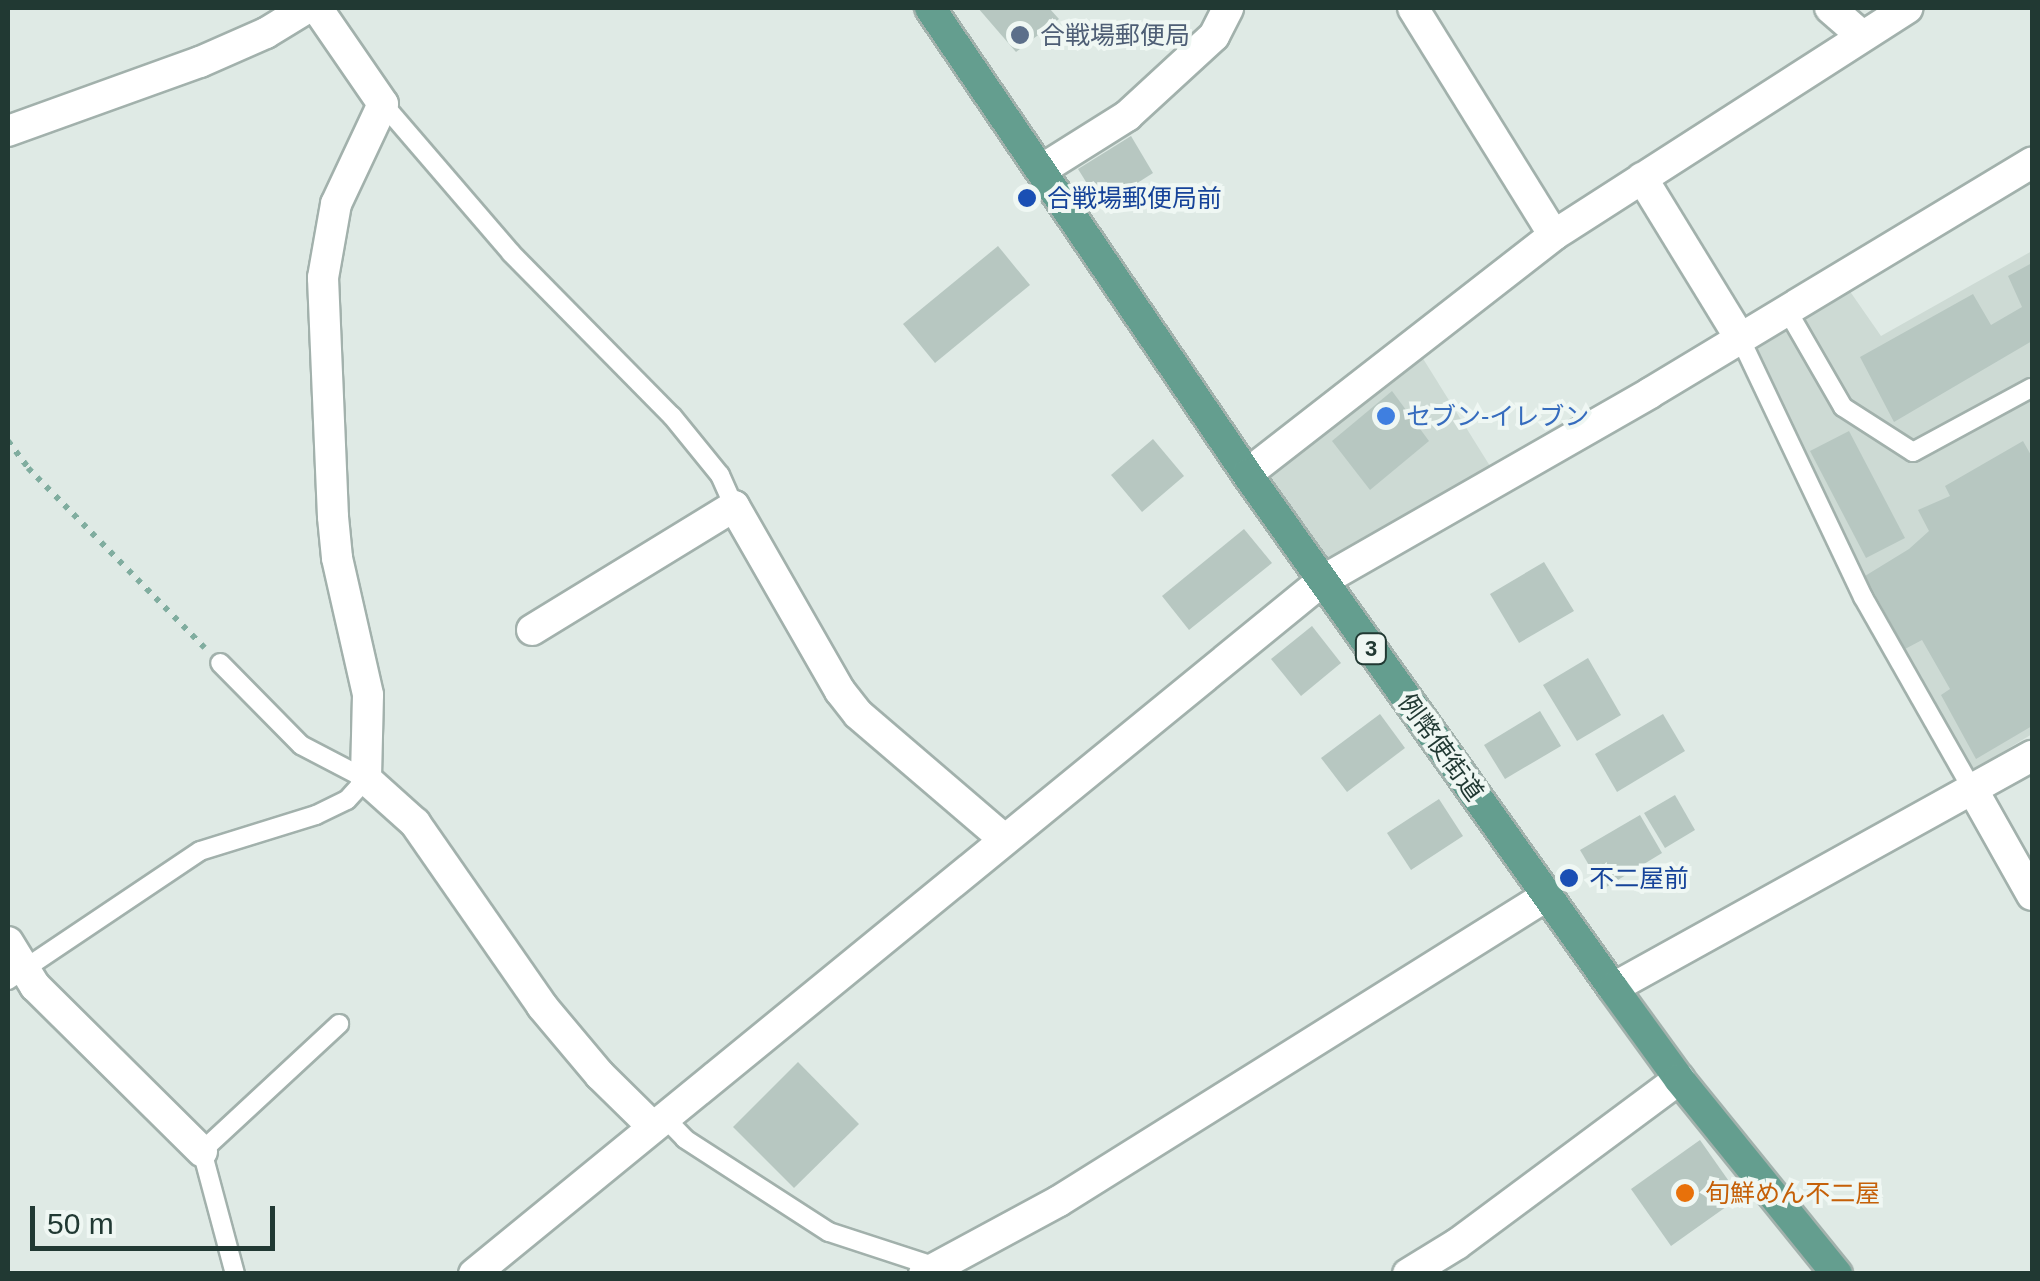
<!DOCTYPE html>
<meta charset="utf-8">
<style>
body{margin:0}
#map{position:relative;width:2040px;height:1281px;overflow:hidden;background:#dfeae5;font-family:Arial,"Noto Sans JP",sans-serif}
div>[style]{position:absolute}
.built>*{inset:0;background:#cddad4}
.building>*{inset:0;background:#b7c7c1}
.path>*{height:6px;margin-top:-3px;transform-origin:0;background:repeating-linear-gradient(90deg,#80ad9f 0 5px,transparent 0 13px)}
.roads{filter:drop-shadow(2px 0 #a2b1ac) drop-shadow(-2px 0 #a2b1ac) drop-shadow(0 2px #a2b1ac) drop-shadow(0 -2px #a2b1ac)}
.lane>*{height:18px;margin:-9px;padding:0 9px;transform-origin:9px;border-radius:9px;background:#fff}
.street>*{height:30px;margin:-15px;padding:0 15px;transform-origin:15px;border-radius:15px;background:#fff}
.secondary>*{height:30px;margin:-15px;padding:0 15px;transform-origin:15px;border-radius:15px;background:#fff}
.primary>*{height:30px;margin:-15px;padding:0 15px;transform-origin:15px;border-radius:15px;background:#649e8f}
.dots>*{width:28px;height:28px;translate:-50% -50%;box-sizing:border-box;border:5px solid #eff7f3;border-radius:50%}
span{translate:-50% -50%;white-space:nowrap;text-align:center;line-height:1.15;-webkit-text-stroke:8px #eff7f3;paint-order:stroke}
.shield-label span{padding:2px 8px;background:#eff7f3;border:2px solid;border-radius:8px;-webkit-text-stroke-width:0}
.shield-label{font-size:22px;color:#213933;font-weight:700}
.service-label{font-size:25px;color:#4e5e75}
.left{translate:0 -50%;text-align:left}
.transit-label{font-size:25px;color:#164399}
.shop-label{font-size:25px;color:#366cbe}
.street-label{font-size:25px;color:#213933}
.food-label{font-size:25px;color:#c56008}
.frame{position:absolute;inset:0;border:10px solid #213933;pointer-events:none}
.scale{position:absolute;left:30px;top:1206px;width:245px;height:45px;box-sizing:border-box;border:5px solid #213933;border-top:0;padding-left:12px;font-size:30px;line-height:35px;white-space:nowrap;color:#213933;-webkit-text-stroke:8px #eff7f3;paint-order:stroke}
</style>
<div id="map">
<div class="built">
<i style="clip-path:polygon(2032px 251px,2032px 734px,1970px 772px,1861px 583px,1754px 351px,1849px 290px,1881px 336px)"></i>
<i style="clip-path:polygon(1422px 357px,1490px 466px,1329px 563px,1269px 475px)"></i>
</div>
<div class="building">
<i style="clip-path:polygon(978px 8px,1049px 8px,1059px 19px,1016px 52px)"></i>
<i style="clip-path:polygon(1131px 136px,1153px 173px,1101px 206px,1078px 169px)"></i>
<i style="clip-path:polygon(998px 246px,1030px 285px,935px 363px,903px 324px)"></i>
<i style="clip-path:polygon(2032px 263px,2032px 341px,1894px 422px,1860px 357px,1973px 294px,1991px 325px,2022px 307px,2008px 276px)"></i>
<i style="clip-path:polygon(1392px 391px,1429px 441px,1370px 490px,1332px 441px)"></i>
<i style="clip-path:polygon(1849px 431px,1905px 538px,1866px 558px,1810px 451px)"></i>
<i style="clip-path:polygon(1153px 439px,1184px 476px,1142px 512px,1111px 475px)"></i>
<i style="clip-path:polygon(2023px 441px,2032px 457px,2032px 726px,1976px 759px,1941px 695px,1950px 689px,1922px 640px,1905px 649px,1865px 576px,1909px 549px,1929px 531px,1918px 510px,1950px 496px,1945px 486px)"></i>
<i style="clip-path:polygon(1244px 529px,1272px 563px,1189px 630px,1162px 596px)"></i>
<i style="clip-path:polygon(1544px 562px,1574px 611px,1519px 643px,1490px 594px)"></i>
<i style="clip-path:polygon(1312px 626px,1341px 663px,1301px 696px,1271px 659px)"></i>
<i style="clip-path:polygon(1588px 658px,1621px 715px,1577px 741px,1543px 685px)"></i>
<i style="clip-path:polygon(1540px 711px,1561px 746px,1505px 779px,1484px 745px)"></i>
<i style="clip-path:polygon(1380px 714px,1405px 748px,1347px 792px,1321px 758px)"></i>
<i style="clip-path:polygon(1663px 714px,1685px 751px,1617px 792px,1595px 754px)"></i>
<i style="clip-path:polygon(1675px 795px,1695px 830px,1665px 848px,1644px 813px)"></i>
<i style="clip-path:polygon(1439px 799px,1463px 836px,1411px 870px,1387px 833px)"></i>
<i style="clip-path:polygon(1640px 815px,1662px 853px,1603px 889px,1580px 850px)"></i>
<i style="clip-path:polygon(798px 1062px,859px 1124px,794px 1188px,733px 1127px)"></i>
<i style="clip-path:polygon(1700px 1140px,1740px 1197px,1671px 1246px,1631px 1189px)"></i>
</div>
<div class="path">
<i style="left:8px;top:441px;width:34px;rotate:53deg"></i>
<i style="left:28px;top:468px;width:252px;rotate:45.5deg"></i>
</div>
<div class="roads">
<div class="lane">
<i style="left:383px;top:104px;width:196px;rotate:49.3deg"></i>
<i style="left:511px;top:253px;width:229px;rotate:45.4deg"></i>
<i style="left:672px;top:416px;width:76px;rotate:50.9deg"></i>
<i style="left:720px;top:475px;width:34px;rotate:66deg"></i>
<i style="left:1787px;top:310px;width:112px;rotate:60deg"></i>
<i style="left:1843px;top:407px;width:83px;rotate:32.7deg"></i>
<i style="left:1913px;top:452px;width:134px;rotate:-28.5deg"></i>
<i style="left:1740px;top:338px;width:287px;rotate:64.6deg"></i>
<i style="left:1863px;top:597px;width:224px;rotate:60.4deg"></i>
<i style="left:8px;top:980px;width:231px;rotate:-33.9deg"></i>
<i style="left:200px;top:851px;width:121px;rotate:-17.2deg"></i>
<i style="left:316px;top:815px;width:34px;rotate:-26deg"></i>
<i style="left:347px;top:800px;width:28px;rotate:-48deg"></i>
<i style="left:366px;top:779px;width:73px;rotate:-152.4deg"></i>
<i style="left:301px;top:745px;width:115px;rotate:-134.6deg"></i>
<i style="left:664px;top:1117px;width:30px;rotate:46deg"></i>
<i style="left:685px;top:1139px;width:171px;rotate:32.9deg"></i>
<i style="left:829px;top:1232px;width:113px;rotate:18.1deg"></i>
<i style="left:235px;top:1274px;width:127px;rotate:-105deg"></i>
<i style="left:202px;top:1151px;width:187px;rotate:-42.8deg"></i>
</div>
<div class="street">
<i style="left:317px;top:8px;width:116px;rotate:55.5deg"></i>
<i style="left:383px;top:104px;width:110px;rotate:115.2deg"></i>
<i style="left:336px;top:204px;width:75px;rotate:100deg"></i>
<i style="left:323px;top:278px;width:239px;rotate:87.6deg"></i>
<i style="left:333px;top:517px;width:41px;rotate:84.4deg"></i>
<i style="left:337px;top:558px;width:140px;rotate:77.2deg"></i>
<i style="left:368px;top:695px;width:84px;rotate:91.4deg"></i>
<i style="left:366px;top:779px;width:66px;rotate:41.9deg"></i>
<i style="left:415px;top:823px;width:223px;rotate:55.2deg"></i>
<i style="left:542px;top:1006px;width:90px;rotate:50deg"></i>
<i style="left:600px;top:1075px;width:74px;rotate:44.5deg"></i>
<i style="left:1413px;top:8px;width:267px;rotate:58.2deg"></i>
<i style="left:1830px;top:8px;width:41px;rotate:41.1deg"></i>
<i style="left:8px;top:131px;width:204px;rotate:-19.8deg"></i>
<i style="left:200px;top:62px;width:72px;rotate:-23.7deg"></i>
<i style="left:266px;top:33px;width:48px;rotate:-31.4deg"></i>
<i style="left:1041px;top:170px;width:102px;rotate:-32.1deg"></i>
<i style="left:1127px;top:116px;width:118px;rotate:-42.6deg"></i>
<i style="left:1214px;top:36px;width:31px;rotate:-63deg"></i>
<i style="left:1642px;top:178px;width:188px;rotate:58.5deg"></i>
<i style="left:1247px;top:474px;width:389px;rotate:-37.9deg"></i>
<i style="left:1554px;top:235px;width:420px;rotate:-32.7deg"></i>
<i style="left:1322px;top:581px;width:378px;rotate:-29.8deg"></i>
<i style="left:1650px;top:393px;width:446px;rotate:-31.1deg"></i>
<i style="left:532px;top:630px;width:237px;rotate:-31.5deg"></i>
<i style="left:734px;top:506px;width:213px;rotate:60.2deg"></i>
<i style="left:840px;top:691px;width:29px;rotate:52deg"></i>
<i style="left:858px;top:714px;width:192px;rotate:40.6deg"></i>
<i style="left:1974px;top:792px;width:118px;rotate:60.6deg"></i>
<i style="left:8px;top:942px;width:52px;rotate:58.5deg"></i>
<i style="left:35px;top:986px;width:235px;rotate:44.7deg"></i>
<i style="left:1613px;top:988px;width:479px;rotate:-29deg"></i>
<i style="left:924px;top:1274px;width:153px;rotate:-28.4deg"></i>
<i style="left:1059px;top:1201px;width:577px;rotate:-32.04deg"></i>
<i style="left:1408px;top:1274px;width:57px;rotate:-31.5deg"></i>
<i style="left:1457px;top:1244px;width:277px;rotate:-36.6deg"></i>
</div>
<div class="secondary">
<i style="left:474px;top:1274px;width:1095px;rotate:-39.26deg"></i>
</div>
<div class="primary">
<i style="left:930px;top:8px;width:564px;rotate:55.77deg"></i>
<i style="left:1247px;top:474px;width:631px;rotate:54.55deg"></i>
<i style="left:1613px;top:988px;width:112px;rotate:54deg"></i>
<i style="left:1679px;top:1079px;width:251px;rotate:51deg"></i>
</div>
</div>
<div class="dots">
<i style="left:1020px;top:35px;background:#5c6f8a"></i>
<i style="left:1027px;top:198px;background:#1a4fb4"></i>
<i style="left:1386px;top:416px;background:#3f7fe0"></i>
<i style="left:1569px;top:878px;background:#1a4fb4"></i>
<i style="left:1685px;top:1193px;background:#e8710a"></i>
</div>
<div class="shield-label">
<span style="left:1371px;top:649px">3</span>
</div>
<div class="service-label">
<span class="left" style="left:1040px;top:35px">合戦場郵便局</span>
</div>
<div class="transit-label">
<span class="left" style="left:1047px;top:198px">合戦場郵便局前</span>
<span class="left" style="left:1589px;top:878px">不二屋前</span>
</div>
<div class="shop-label">
<span class="left" style="left:1406px;top:416px">セブン-イレブン</span>
</div>
<div class="street-label">
<span style="left:1441px;top:747px;rotate:54deg">例幣使街道</span>
</div>
<div class="food-label">
<span class="left" style="left:1705px;top:1193px">旬鮮めん不二屋</span>
</div>
<div class="frame"></div>
<div class="scale">50 m</div>
</div>
